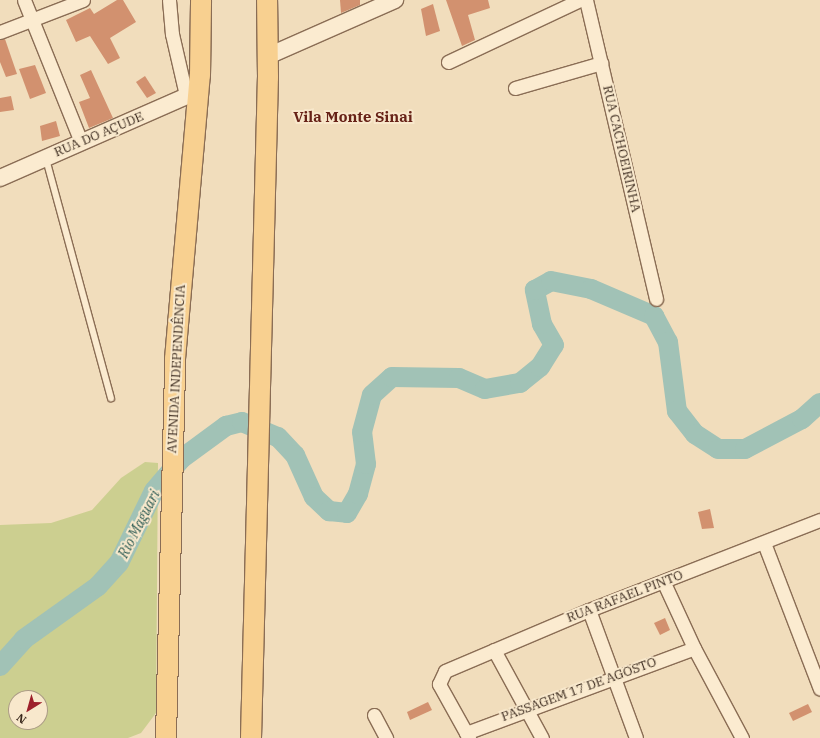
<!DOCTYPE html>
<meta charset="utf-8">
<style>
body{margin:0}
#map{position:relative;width:820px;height:738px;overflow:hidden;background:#f1ddbc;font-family:"IBM Plex Serif",serif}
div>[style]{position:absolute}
.green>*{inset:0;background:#cccf90}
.river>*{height:20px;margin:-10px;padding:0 10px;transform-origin:10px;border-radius:10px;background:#a1c2b6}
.building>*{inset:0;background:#d2916f}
.roads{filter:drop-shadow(1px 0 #8a6d55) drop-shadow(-1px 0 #8a6d55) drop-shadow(0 1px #8a6d55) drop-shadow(0 -1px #8a6d55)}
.service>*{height:6px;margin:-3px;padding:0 3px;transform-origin:3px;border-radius:3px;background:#fbebd0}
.minor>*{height:13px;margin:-6.5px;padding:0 6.5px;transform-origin:6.5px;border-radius:6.5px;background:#fbebd0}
.tertiary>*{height:16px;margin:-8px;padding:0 8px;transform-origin:8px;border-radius:8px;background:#fbebd0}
.primary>*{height:20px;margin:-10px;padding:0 10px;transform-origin:10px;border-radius:10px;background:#f8d090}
span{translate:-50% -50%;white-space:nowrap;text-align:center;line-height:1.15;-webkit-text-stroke:4px #f8e8cc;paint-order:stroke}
.street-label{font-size:13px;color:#38271b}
.water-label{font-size:14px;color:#295952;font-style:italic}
.quarter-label{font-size:15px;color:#672217;font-weight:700}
.north{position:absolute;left:8px;top:690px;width:40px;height:40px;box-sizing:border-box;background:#f8e8cc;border:1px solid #ab9b85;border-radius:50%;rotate:217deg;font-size:11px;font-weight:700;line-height:16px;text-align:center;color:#38271b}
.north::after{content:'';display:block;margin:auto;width:14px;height:18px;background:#9d202a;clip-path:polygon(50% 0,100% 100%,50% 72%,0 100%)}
</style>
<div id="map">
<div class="green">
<i style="clip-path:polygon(evenodd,145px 462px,158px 463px,156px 713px,141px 733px,128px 738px,0 738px,0 525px,51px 523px,92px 510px,121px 478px,145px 462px,16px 698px,40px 698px,40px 722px,16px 722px,16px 698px)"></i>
</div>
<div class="river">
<i style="left:0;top:666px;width:36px;rotate:-48deg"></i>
<i style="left:24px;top:639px;width:91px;rotate:-35.6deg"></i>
<i style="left:98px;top:586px;width:31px;rotate:-48deg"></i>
<i style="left:119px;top:563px;width:80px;rotate:-64.1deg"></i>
<i style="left:154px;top:491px;width:42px;rotate:-49.8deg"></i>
<i style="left:181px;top:459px;width:56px;rotate:-36.3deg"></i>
<i style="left:226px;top:426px;width:16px;rotate:-14deg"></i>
<i style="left:242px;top:422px;width:39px;rotate:23deg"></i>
<i style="left:278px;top:437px;width:25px;rotate:47deg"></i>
<i style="left:295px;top:455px;width:46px;rotate:65.7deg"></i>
<i style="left:314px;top:497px;width:21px;rotate:43deg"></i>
<i style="left:329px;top:511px;width:18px;rotate:6deg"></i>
<i style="left:347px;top:513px;width:22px;rotate:-60deg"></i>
<i style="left:358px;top:494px;width:31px;rotate:-75deg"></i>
<i style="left:366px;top:464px;width:32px;rotate:-97deg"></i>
<i style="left:362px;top:432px;width:38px;rotate:-75deg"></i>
<i style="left:372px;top:395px;width:27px;rotate:-42deg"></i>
<i style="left:392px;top:377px;width:67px;rotate:0.9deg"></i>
<i style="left:459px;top:378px;width:28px;rotate:23deg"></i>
<i style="left:485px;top:389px;width:36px;rotate:-10deg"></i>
<i style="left:520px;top:383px;width:26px;rotate:-39deg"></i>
<i style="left:540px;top:367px;width:26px;rotate:-58deg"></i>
<i style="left:554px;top:345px;width:24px;rotate:-120deg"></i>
<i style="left:542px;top:324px;width:35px;rotate:-102deg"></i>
<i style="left:535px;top:290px;width:18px;rotate:-29deg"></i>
<i style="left:551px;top:281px;width:41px;rotate:11.3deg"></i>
<i style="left:591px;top:289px;width:69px;rotate:23.2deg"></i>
<i style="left:654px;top:316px;width:30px;rotate:62deg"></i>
<i style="left:668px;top:342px;width:70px;rotate:82.6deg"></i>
<i style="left:677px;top:411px;width:29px;rotate:52deg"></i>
<i style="left:695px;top:434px;width:27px;rotate:33deg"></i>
<i style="left:718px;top:449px;width:27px"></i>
<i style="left:745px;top:449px;width:64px;rotate:-27.8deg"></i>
<i style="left:802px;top:419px;width:24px;rotate:-42deg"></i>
</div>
<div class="building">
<i style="clip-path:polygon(117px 0,123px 0,136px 22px,110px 38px,120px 58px,108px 64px,90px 36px,76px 42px,66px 20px,90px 8px,94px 14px)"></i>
<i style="clip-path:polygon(340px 0,360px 0,360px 5px,341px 13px)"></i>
<i style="clip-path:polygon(446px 0,488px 0,490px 8px,468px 15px,475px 40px,462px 46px)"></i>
<i style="clip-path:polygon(433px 4px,440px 31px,426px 36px,421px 9px)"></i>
<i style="clip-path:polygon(5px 39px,17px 74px,6px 77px,0 62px,0 40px)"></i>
<i style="clip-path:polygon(35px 65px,46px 93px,30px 99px,19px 69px)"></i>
<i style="clip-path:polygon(91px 70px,113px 118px,89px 128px,79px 102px,90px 98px,80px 75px)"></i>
<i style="clip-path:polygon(145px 76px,156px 93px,147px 98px,136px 82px)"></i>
<i style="clip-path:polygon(11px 96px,14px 110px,0 112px,0 98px)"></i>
<i style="clip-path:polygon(56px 121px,60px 136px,42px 141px,40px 126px)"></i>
<i style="clip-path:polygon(710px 509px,714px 528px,702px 529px,698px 512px)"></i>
<i style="clip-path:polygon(665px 618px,670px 630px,660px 635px,654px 623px)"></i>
<i style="clip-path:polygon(428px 702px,432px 710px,410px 720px,407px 712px)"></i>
<i style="clip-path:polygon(808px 704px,812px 712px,793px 721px,789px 713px)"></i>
</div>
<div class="roads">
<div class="service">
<i style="left:46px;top:159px;width:248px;rotate:74.8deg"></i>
</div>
<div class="minor">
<i style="left:24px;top:0;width:153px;rotate:68.1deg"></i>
<i style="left:169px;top:0;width:34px;rotate:85deg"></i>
<i style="left:172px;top:34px;width:63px;rotate:77.1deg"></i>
<i style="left:586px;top:0;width:307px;rotate:76.8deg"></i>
<i style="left:0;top:32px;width:89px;rotate:-21.1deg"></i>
<i style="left:448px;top:62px;width:146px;rotate:-25.2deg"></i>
<i style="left:515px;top:88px;width:90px;rotate:-16.2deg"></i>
<i style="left:764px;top:543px;width:156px;rotate:69deg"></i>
<i style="left:664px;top:583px;width:72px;rotate:65.2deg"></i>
<i style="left:694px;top:648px;width:102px;rotate:61.9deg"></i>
<i style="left:589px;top:610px;width:136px;rotate:69.8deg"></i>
<i style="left:494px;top:650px;width:100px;rotate:61.4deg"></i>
<i style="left:374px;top:715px;width:26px;rotate:62deg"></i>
<i style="left:466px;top:733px;width:243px;rotate:-20.4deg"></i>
<i style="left:469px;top:738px;width:62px;rotate:-119.1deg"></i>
<i style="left:439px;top:684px;width:14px;rotate:-65deg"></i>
<i style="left:445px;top:671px;width:156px;rotate:-23deg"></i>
<i style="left:589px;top:610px;width:248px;rotate:-21.3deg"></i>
</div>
<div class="tertiary">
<i style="left:268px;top:56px;width:139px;rotate:-23.8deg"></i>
<i style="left:0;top:178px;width:216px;rotate:-23.7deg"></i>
</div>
<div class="primary">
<i style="left:166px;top:738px;width:379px;rotate:-88.6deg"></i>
<i style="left:175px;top:359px;width:285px;rotate:-85deg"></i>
<i style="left:200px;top:75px;width:75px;rotate:-89.2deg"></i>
<i style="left:251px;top:738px;width:661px;rotate:-88.53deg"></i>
<i style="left:268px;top:77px;width:77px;rotate:-90.7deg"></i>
</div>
</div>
<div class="street-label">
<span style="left:99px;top:135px;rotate:-23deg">RUA DO AÇUDE</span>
<span style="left:621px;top:149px;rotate:77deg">RUA CACHOEIRINHA</span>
<span style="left:177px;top:369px;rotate:-87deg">AVENIDA INDEPENDÊNCIA</span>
<span style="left:625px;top:597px;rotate:-21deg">RUA RAFAEL PINTO</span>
<span style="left:579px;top:690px;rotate:-20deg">PASSAGEM 17 DE AGOSTO</span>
</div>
<div class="water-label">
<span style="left:139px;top:524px;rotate:-63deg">Rio Maguari</span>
</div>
<div class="quarter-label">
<span style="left:353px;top:117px">Vila Monte Sinai</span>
</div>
<div class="north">N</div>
</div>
